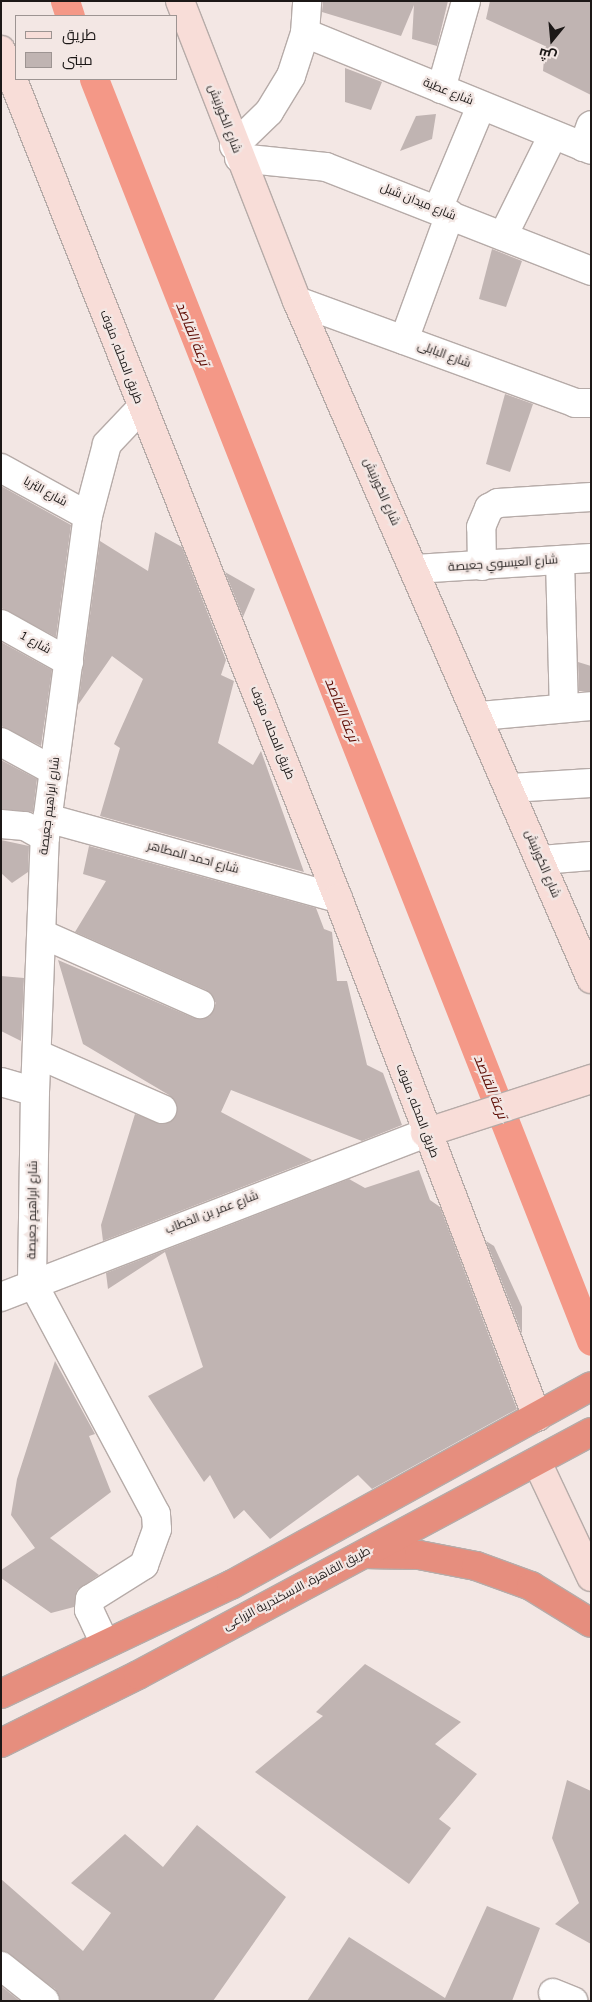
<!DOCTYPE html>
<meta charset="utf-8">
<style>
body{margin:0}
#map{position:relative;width:592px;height:2002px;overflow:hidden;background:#f3e7e4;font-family:"Nunito Sans",Cairo,sans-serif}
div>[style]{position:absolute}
.canal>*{height:29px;margin:-14.5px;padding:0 14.5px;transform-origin:14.5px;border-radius:14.5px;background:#f49887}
.building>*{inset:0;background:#c0b4b2}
.roads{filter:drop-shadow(1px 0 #b6aba8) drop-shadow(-1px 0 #b6aba8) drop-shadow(0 1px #b6aba8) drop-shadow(0 -1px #b6aba8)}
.street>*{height:28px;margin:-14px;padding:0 14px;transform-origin:14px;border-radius:14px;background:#fff}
.secondary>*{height:28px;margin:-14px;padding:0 14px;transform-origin:14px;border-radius:14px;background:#f8ddd8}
.highway>*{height:28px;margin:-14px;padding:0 14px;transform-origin:14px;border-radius:14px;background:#e68e7e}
span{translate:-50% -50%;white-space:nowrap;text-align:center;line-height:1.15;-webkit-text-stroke:4.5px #f3e7e4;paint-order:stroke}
.street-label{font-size:12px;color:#1c1817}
.water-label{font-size:14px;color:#5c0a02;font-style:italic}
.frame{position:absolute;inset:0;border:2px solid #1c1817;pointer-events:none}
.legend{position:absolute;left:15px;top:15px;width:162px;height:65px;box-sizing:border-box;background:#f3e7e4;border:1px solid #9d9492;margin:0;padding:6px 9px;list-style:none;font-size:15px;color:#1c1817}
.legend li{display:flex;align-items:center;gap:10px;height:25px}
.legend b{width:25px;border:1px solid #9d9492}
.north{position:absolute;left:527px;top:15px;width:50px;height:50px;-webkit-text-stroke:4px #f3e7e4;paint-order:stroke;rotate:197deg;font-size:14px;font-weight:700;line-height:20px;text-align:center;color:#1c1817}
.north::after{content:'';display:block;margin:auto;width:18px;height:22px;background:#1c1817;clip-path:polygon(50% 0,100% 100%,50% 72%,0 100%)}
</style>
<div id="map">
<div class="canal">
<i style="left:65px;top:1px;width:16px;rotate:72deg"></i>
<i style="left:94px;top:79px;width:1356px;rotate:68.5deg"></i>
</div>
<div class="building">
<i style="clip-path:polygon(323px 1px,448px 1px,437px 46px,412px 39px,414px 5px,401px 36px,322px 12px)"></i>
<i style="clip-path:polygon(490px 1px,591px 1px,591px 95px,543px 71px,545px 46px,486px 19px)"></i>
<i style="clip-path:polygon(345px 68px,382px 82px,371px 110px,345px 102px)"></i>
<i style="clip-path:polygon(436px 114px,432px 139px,400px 151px,416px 116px)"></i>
<i style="clip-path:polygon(492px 249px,522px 261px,506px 307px,479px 299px)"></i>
<i style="clip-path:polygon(505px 394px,533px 404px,510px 472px,486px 464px)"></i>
<i style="clip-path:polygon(1px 486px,71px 525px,56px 637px,1px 608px)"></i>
<i style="clip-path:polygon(155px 532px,182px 547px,226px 660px,221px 675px,234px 681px,218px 743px,253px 765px,261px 751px,304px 872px,100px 816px,120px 748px,114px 744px,143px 679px,112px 656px,78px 705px,100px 541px,148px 571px)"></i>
<i style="clip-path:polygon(225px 572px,255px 589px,243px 617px)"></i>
<i style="clip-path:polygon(1px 642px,52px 670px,41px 746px,1px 726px)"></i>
<i style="clip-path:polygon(578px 662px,591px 666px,591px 691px,579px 691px)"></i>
<i style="clip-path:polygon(1px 760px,37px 779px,33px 812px,1px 809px)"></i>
<i style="clip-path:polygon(1px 840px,29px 846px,28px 872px,12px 883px,1px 873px)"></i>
<i style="clip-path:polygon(89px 846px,316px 908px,324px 929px,332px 932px,337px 981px,347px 981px,367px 1065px,383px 1073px,402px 1125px,362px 1141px,231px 1090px,221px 1112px,312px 1160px,103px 1241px,101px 1225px,135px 1114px,164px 1124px,176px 1116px,177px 1107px,169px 1095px,83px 1044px,58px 960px,194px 1018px,209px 1017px,216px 1003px,206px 990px,75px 932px,106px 881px,83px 874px)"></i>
<i style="clip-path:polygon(1px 976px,24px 978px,21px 1041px,1px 1031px)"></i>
<i style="clip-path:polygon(419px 1170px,430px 1200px,440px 1207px,517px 1409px,372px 1489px,358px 1475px,270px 1539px,244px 1510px,234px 1519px,210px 1475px,204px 1482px,148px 1396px,203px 1367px,165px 1252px,108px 1289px,106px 1273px,349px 1179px,365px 1188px)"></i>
<i style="clip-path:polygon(486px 1241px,494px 1246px,522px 1307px,522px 1334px)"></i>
<i style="clip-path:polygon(55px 1361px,95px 1434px,89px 1436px,111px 1492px,50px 1538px,99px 1575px,77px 1590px,74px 1607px,51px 1613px,1px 1578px,1px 1570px,35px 1548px,11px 1515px,17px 1479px)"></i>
<i style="clip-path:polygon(365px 1664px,461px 1722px,435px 1744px,477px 1774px,439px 1819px,451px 1828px,409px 1884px,255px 1772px,323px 1716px,316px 1712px)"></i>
<i style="clip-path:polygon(567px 1780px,591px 1791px,591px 1944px,555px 1924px,579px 1903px,552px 1838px)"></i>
<i style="clip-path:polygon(197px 1825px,286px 1897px,213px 2001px,60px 2001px,55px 1989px,1px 1951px,1px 1879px,83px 1951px,111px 1913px,71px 1883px,125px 1834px,163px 1867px)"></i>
<i style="clip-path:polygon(487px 1906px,540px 1928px,512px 2001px,307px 2001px,349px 1937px,445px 1998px)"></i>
<i style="clip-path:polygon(1px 1986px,20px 2001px,1px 2001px)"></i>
</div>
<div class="roads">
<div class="street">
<i style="left:305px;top:33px;width:309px;rotate:22.2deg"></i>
<i style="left:441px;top:89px;width:91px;rotate:-74.1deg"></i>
<i style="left:234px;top:146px;width:49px;rotate:-44.2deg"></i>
<i style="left:269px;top:112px;width:42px;rotate:-58.6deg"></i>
<i style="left:291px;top:76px;width:45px;rotate:-72deg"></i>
<i style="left:305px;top:33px;width:32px;rotate:-86deg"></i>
<i style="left:583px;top:147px;width:23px;rotate:-70deg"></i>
<i style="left:239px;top:158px;width:87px;rotate:5.9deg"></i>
<i style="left:326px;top:167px;width:285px;rotate:21.4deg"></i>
<i style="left:438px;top:209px;width:112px;rotate:-67.3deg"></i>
<i style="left:503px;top:236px;width:113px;rotate:-63.7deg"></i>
<i style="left:297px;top:301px;width:296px;rotate:20.1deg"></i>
<i style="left:575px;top:403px;width:16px"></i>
<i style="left:404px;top:340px;width:134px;rotate:-69.9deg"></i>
<i style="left:1px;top:468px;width:99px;rotate:28.9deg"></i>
<i style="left:560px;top:560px;width:148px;rotate:88.5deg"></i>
<i style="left:482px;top:566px;width:39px;rotate:-91deg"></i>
<i style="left:481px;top:527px;width:21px;rotate:-67deg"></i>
<i style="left:489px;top:508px;width:10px;rotate:-29deg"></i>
<i style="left:498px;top:503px;width:93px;rotate:-3.7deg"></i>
<i style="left:415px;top:569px;width:176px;rotate:-3.6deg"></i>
<i style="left:1px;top:624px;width:78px;rotate:29.2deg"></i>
<i style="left:480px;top:716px;width:111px;rotate:-5.1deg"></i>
<i style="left:1px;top:742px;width:60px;rotate:28.7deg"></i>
<i style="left:511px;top:788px;width:80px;rotate:-3.6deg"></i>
<i style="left:47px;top:818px;width:302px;rotate:15.4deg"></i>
<i style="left:1px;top:824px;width:24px;rotate:5deg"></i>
<i style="left:25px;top:826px;width:23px;rotate:29deg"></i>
<i style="left:541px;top:860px;width:50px;rotate:-4.6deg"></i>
<i style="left:42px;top:934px;width:173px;rotate:23.9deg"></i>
<i style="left:37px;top:1054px;width:137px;rotate:23.7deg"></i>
<i style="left:1px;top:1082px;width:35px;rotate:16deg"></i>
<i style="left:1px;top:1297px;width:455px;rotate:-21.1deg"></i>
<i style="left:105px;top:1644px;width:38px;rotate:-115deg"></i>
<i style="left:89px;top:1610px;width:11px;rotate:-85deg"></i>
<i style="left:90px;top:1599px;width:64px;rotate:-32.2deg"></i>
<i style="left:144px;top:1565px;width:38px;rotate:-70deg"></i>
<i style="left:157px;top:1529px;width:15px;rotate:-94deg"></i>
<i style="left:156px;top:1514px;width:263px;rotate:-118.1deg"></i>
<i style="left:32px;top:1282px;width:190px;rotate:-89.1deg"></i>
<i style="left:35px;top:1092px;width:255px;rotate:-87.8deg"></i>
<i style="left:45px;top:837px;width:324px;rotate:-82.4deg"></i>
<i style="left:88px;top:516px;width:74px;rotate:-75.2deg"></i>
<i style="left:107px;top:444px;width:50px;rotate:-46.6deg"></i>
<i style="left:1px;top:1966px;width:56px;rotate:38.5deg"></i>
<i style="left:553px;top:1993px;width:22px;rotate:22deg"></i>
</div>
<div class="secondary">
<i style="left:180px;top:1px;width:322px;rotate:68.7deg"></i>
<i style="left:297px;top:301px;width:739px;rotate:66.56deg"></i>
<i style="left:1px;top:50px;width:913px;rotate:68.33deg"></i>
<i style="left:338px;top:898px;width:556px;rotate:69.02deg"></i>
<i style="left:425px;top:1133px;width:175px;rotate:-18deg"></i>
<i style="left:537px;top:1462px;width:127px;rotate:64.8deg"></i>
</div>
<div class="highway">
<i style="left:365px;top:1554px;width:54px;rotate:1.1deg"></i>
<i style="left:419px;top:1555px;width:58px;rotate:10.9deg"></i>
<i style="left:476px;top:1566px;width:59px;rotate:20deg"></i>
<i style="left:531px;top:1586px;width:70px;rotate:31.7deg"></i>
<i style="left:1px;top:1694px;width:255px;rotate:-25.4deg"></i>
<i style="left:231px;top:1585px;width:411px;rotate:-28.9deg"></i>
<i style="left:1px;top:1743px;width:153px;rotate:-26.4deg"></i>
<i style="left:138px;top:1675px;width:514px;rotate:-28.21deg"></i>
</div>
</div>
<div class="street-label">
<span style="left:448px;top:92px;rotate:22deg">شارع عطية</span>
<span style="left:224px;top:119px;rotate:69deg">شارع الكورنيش</span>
<span style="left:418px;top:202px;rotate:22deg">شارع ميدان شبل</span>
<span style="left:444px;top:355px;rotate:20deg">شارع البابلى</span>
<span style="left:121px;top:357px;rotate:69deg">طريق المحله, منوف</span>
<span style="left:45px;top:492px;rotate:29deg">شارع الثريا</span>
<span style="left:381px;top:492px;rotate:66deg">شارع الكورنيش</span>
<span style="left:503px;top:564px;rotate:-4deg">شارع العيسوي جعيصة</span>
<span style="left:35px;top:643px;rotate:29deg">شارع 1</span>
<span style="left:272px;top:733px;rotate:68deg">طريق المحله, منوف</span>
<span style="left:50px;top:806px;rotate:-83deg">شارع ابراهيم جعيصة</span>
<span style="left:193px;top:858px;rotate:15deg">شارع احمد المطاهر</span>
<span style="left:542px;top:864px;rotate:67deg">شارع الكورنيش</span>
<span style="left:417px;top:1111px;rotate:69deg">طريق المحله, منوف</span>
<span style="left:33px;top:1210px;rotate:-89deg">شارع ابراهيم جعيصة</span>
<span style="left:212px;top:1213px;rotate:-21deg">شارع عمر بن الخطاب</span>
<span style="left:297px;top:1589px;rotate:-28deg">طريق القاهرة, الاسكندرية الزراعى</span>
</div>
<div class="water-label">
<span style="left:192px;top:334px;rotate:68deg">ترعة القاصد</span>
<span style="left:341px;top:710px;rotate:68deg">ترعة القاصد</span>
<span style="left:490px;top:1087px;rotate:68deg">ترعة القاصد</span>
</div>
<div class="frame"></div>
<ul class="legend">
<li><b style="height:6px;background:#f8ddd8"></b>طريق</li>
<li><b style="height:14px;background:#c0b4b2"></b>مبنى</li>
</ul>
<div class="north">ش</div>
</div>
